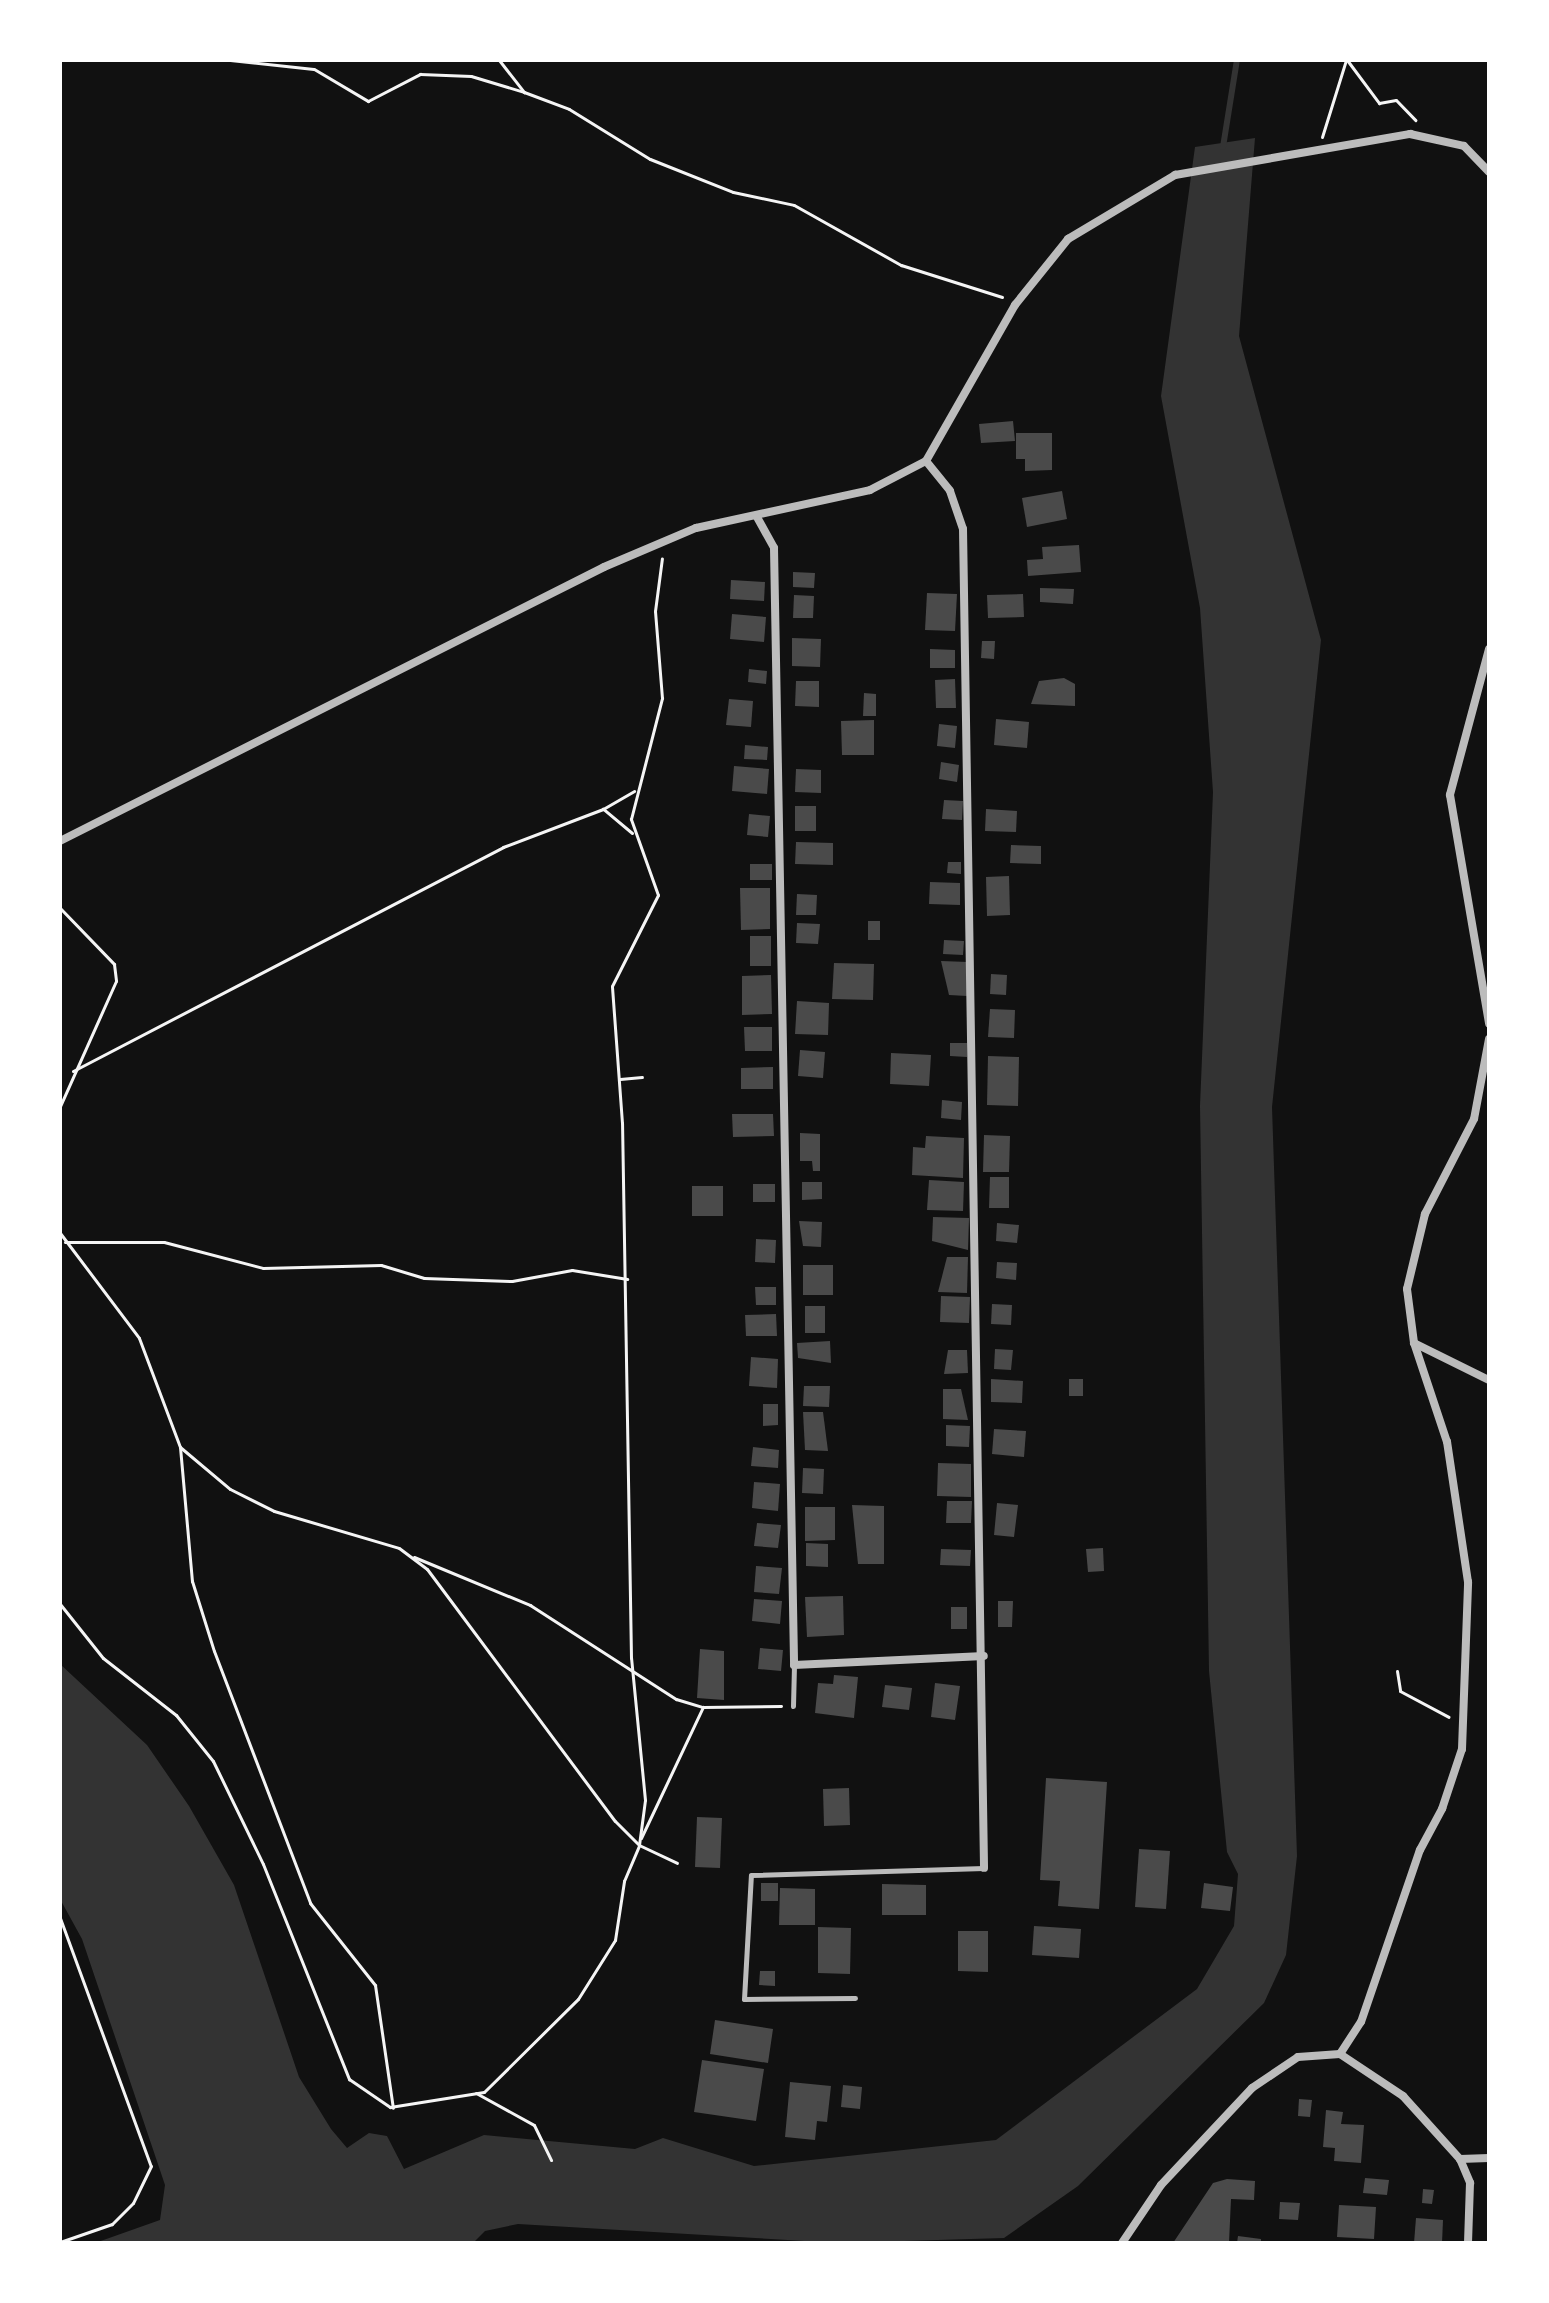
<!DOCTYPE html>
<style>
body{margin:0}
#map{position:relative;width:1549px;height:2303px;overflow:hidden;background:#111;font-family:"Roboto Condensed",sans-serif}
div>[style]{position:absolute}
.water>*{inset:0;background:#333}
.stream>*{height:6px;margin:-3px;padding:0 3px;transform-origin:3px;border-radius:3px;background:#333}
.building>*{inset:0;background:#4a4a4a}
.path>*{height:3px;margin:-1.5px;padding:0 1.5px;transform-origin:1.5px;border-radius:1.5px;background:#f5f5f5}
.service>*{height:5px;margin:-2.5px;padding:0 2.5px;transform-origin:2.5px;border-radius:2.5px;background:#bcbcbc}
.minor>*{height:8px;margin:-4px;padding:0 4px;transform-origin:4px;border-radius:4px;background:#bcbcbc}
span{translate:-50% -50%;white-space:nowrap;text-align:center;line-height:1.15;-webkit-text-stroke:6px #fff;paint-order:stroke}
.frame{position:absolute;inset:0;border:62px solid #fff;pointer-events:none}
</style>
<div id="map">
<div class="water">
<i style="clip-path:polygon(1255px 138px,1239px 336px,1321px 640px,1272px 1107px,1297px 1856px,1286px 1955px,1264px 2003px,1078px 2186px,1004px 2238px,838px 2243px,518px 2224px,485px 2231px,473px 2243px,95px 2243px,160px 2220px,165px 2185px,82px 1939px,60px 1899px,60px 1664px,147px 1745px,189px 1806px,234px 1885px,299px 2077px,331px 2129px,347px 2148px,369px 2133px,387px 2136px,404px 2169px,484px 2135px,635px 2149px,663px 2138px,754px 2166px,996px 2140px,1197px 1989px,1234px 1926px,1238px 1874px,1227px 1852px,1209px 1671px,1200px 1106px,1213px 792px,1200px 608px,1161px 396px,1195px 147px)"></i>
</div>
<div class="stream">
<i style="left:1223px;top:147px;width:88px;rotate:-80.9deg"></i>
</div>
<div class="building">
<i style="clip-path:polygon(1013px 421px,1015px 441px,981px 443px,979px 424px)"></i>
<i style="clip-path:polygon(1016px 433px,1052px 433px,1052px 470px,1025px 471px,1025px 459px,1016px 459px)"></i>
<i style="clip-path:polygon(1062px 491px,1067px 519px,1027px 527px,1022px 498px)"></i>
<i style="clip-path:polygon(1079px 545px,1081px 572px,1028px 576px,1027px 560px,1043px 559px,1042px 547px)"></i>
<i style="clip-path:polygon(793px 572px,815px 573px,814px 588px,793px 587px)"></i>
<i style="clip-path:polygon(731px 580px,765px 582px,764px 601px,730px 599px)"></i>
<i style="clip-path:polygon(1040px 588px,1074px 589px,1073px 604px,1040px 602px)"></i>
<i style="clip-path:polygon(927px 593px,957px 594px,955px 631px,925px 630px)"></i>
<i style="clip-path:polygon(1023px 594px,1024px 617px,988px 618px,987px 595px)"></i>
<i style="clip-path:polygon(794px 595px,814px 596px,813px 618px,793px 618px)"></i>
<i style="clip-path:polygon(732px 614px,766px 617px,764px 642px,730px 639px)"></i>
<i style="clip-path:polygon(792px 638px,821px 639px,820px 667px,792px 666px)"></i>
<i style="clip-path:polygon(982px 641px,995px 641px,994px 659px,981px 658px)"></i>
<i style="clip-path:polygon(930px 649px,955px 650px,955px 668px,930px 668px)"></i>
<i style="clip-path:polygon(749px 669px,767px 671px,766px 684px,748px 682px)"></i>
<i style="clip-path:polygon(1064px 678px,1075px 684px,1075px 706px,1031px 704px,1039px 681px)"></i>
<i style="clip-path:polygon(955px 679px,956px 708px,936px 708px,935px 680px)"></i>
<i style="clip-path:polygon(796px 681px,819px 681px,819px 707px,795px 706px)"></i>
<i style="clip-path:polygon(864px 693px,876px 694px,876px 716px,863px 716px)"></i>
<i style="clip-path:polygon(729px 699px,753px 701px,751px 727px,726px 725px)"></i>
<i style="clip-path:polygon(996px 719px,1029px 722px,1027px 748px,994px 745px)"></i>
<i style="clip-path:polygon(874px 720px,874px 755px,842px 755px,841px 721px)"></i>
<i style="clip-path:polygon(939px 724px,957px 726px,955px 748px,937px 746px)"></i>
<i style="clip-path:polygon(745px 745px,768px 747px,767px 760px,744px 759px)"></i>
<i style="clip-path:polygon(941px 762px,959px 765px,957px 782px,939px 779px)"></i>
<i style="clip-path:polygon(734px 766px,769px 769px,767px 794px,732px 791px)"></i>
<i style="clip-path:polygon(796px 769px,821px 770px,821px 793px,795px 792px)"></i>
<i style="clip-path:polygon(944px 800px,963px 801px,962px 820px,942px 819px)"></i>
<i style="clip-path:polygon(795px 806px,816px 806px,816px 831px,795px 831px)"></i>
<i style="clip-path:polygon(986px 809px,1017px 811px,1016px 832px,985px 831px)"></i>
<i style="clip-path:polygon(749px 814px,770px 816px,768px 837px,747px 835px)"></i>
<i style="clip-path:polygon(796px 842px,833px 843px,833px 865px,795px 864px)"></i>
<i style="clip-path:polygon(1011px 845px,1041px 846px,1041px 864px,1010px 863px)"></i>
<i style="clip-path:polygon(948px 862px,961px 862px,961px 874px,947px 873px)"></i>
<i style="clip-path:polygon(750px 864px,772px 864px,772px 880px,750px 880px)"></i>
<i style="clip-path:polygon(1009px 876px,1010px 915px,987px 916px,986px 877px)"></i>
<i style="clip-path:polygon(930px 882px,960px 883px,960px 905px,929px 904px)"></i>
<i style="clip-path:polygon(740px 888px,770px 888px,770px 929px,741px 930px)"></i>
<i style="clip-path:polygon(797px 894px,817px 895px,816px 915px,796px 915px)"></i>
<i style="clip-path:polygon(868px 921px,880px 921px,880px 940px,868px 940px)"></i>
<i style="clip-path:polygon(797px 923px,820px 924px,818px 944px,796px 943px)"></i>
<i style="clip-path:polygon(750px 936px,771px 936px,771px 966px,750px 966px)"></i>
<i style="clip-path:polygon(944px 940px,964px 941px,963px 955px,943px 954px)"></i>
<i style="clip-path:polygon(941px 961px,968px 962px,967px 996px,949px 995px)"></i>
<i style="clip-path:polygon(834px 963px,874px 964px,873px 1000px,832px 999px)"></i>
<i style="clip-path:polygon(991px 974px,1007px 975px,1006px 995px,990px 994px)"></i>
<i style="clip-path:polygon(771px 975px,772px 1014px,742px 1015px,742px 976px)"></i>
<i style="clip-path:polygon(797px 1001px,829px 1003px,828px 1035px,795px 1034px)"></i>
<i style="clip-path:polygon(990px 1009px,1015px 1010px,1014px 1038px,988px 1037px)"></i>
<i style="clip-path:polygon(744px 1027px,772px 1027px,772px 1051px,745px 1051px)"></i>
<i style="clip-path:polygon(950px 1043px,967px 1043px,967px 1057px,950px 1056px)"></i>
<i style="clip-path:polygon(800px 1050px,825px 1052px,823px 1078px,798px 1076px)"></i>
<i style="clip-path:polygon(891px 1053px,931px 1055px,929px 1086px,890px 1084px)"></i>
<i style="clip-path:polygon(988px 1056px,1019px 1057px,1018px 1106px,987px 1105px)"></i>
<i style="clip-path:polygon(773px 1067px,773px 1089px,741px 1089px,741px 1068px)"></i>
<i style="clip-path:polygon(942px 1100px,962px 1102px,961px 1120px,941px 1118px)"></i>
<i style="clip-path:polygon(732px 1114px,773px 1114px,774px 1136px,733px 1137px)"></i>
<i style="clip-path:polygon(800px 1133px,820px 1134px,820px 1171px,813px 1171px,812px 1161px,800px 1161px)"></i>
<i style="clip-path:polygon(984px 1135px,1010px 1136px,1009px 1172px,983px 1172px)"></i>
<i style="clip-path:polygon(926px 1136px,964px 1138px,963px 1178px,912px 1175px,913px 1147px,925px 1148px)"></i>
<i style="clip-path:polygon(990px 1177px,1009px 1177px,1009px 1208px,989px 1208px)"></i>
<i style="clip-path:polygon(929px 1180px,964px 1182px,963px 1211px,927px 1210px)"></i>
<i style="clip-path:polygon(802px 1182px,822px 1182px,822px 1199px,802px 1200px)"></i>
<i style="clip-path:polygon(753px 1184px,775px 1184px,775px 1202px,753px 1202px)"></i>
<i style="clip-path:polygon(692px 1186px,723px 1186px,723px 1216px,692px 1216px)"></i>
<i style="clip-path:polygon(933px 1217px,969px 1218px,968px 1250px,932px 1241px)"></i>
<i style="clip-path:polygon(799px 1221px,822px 1222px,821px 1247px,803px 1246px)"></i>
<i style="clip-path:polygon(997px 1223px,1019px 1225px,1017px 1243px,996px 1241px)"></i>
<i style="clip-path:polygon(756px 1239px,776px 1240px,775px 1263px,755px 1262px)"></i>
<i style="clip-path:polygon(947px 1257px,968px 1257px,967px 1293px,938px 1292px)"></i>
<i style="clip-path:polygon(997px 1262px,1017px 1263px,1016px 1280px,996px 1278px)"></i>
<i style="clip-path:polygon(803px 1265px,833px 1265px,833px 1295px,803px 1295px)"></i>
<i style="clip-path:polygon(755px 1287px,776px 1287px,776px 1305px,756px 1305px)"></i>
<i style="clip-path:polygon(941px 1296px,970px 1297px,969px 1323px,940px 1322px)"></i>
<i style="clip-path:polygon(992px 1304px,1012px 1305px,1011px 1325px,991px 1324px)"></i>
<i style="clip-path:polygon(805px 1306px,825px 1306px,825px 1333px,805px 1333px)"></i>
<i style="clip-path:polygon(776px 1314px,777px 1336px,746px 1336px,745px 1315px)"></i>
<i style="clip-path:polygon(830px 1341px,831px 1363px,798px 1358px,797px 1343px)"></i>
<i style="clip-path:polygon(995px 1349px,1013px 1350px,1011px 1370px,994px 1369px)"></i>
<i style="clip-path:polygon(948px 1350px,967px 1350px,968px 1373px,944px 1374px)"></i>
<i style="clip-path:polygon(751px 1357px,778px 1359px,777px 1388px,749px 1386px)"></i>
<i style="clip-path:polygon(991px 1379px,1023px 1381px,1022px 1403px,991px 1402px)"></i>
<i style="clip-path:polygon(1069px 1379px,1083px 1379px,1083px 1396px,1069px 1396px)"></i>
<i style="clip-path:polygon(804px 1386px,830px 1386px,829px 1407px,803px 1406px)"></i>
<i style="clip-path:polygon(943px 1389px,961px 1389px,968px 1420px,943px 1419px)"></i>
<i style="clip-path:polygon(763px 1404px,778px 1404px,778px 1425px,763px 1426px)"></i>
<i style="clip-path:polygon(803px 1412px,823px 1412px,828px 1451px,805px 1450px)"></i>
<i style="clip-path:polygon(946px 1425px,970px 1426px,969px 1447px,946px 1446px)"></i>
<i style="clip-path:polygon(994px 1429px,1026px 1431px,1024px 1457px,992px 1454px)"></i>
<i style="clip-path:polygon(753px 1447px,779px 1450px,778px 1468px,751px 1466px)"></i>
<i style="clip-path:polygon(938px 1463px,971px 1464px,971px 1497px,937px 1496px)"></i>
<i style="clip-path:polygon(803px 1468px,824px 1469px,823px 1494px,802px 1493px)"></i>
<i style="clip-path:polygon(754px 1482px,780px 1484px,778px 1511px,752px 1508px)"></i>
<i style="clip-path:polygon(947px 1501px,972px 1501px,971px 1523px,946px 1523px)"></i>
<i style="clip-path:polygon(997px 1503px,1018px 1505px,1014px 1537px,994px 1535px)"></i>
<i style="clip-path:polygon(852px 1505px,884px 1506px,884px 1564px,858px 1564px)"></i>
<i style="clip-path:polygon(805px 1507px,835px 1507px,835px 1540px,805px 1541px)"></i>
<i style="clip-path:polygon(757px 1523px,781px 1525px,778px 1548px,754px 1546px)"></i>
<i style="clip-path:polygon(806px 1543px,828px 1544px,828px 1567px,806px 1566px)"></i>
<i style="clip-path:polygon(1103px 1548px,1104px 1571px,1088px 1572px,1086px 1549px)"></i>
<i style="clip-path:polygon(941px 1549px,971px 1550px,970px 1566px,940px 1565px)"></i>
<i style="clip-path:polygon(756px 1566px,782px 1568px,779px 1594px,754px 1592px)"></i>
<i style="clip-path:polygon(843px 1596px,844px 1635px,807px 1637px,805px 1597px)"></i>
<i style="clip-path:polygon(754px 1599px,782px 1601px,780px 1624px,752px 1621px)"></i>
<i style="clip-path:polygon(998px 1601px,1013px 1601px,1012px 1627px,998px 1627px)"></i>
<i style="clip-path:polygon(951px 1607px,967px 1607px,967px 1629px,951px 1629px)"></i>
<i style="clip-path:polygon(760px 1648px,783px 1650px,781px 1671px,758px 1669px)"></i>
<i style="clip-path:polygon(700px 1649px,724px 1651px,724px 1700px,697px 1698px)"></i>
<i style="clip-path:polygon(834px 1675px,858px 1677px,854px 1718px,815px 1713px,818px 1683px,833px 1684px)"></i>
<i style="clip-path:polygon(935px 1683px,960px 1686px,955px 1720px,931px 1717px)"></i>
<i style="clip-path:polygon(885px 1685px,912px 1688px,909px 1710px,882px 1707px)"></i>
<i style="clip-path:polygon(1046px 1778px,1107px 1782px,1099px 1909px,1058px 1906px,1060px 1881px,1040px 1880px)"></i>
<i style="clip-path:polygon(849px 1788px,850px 1825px,824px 1826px,823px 1789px)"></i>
<i style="clip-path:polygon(697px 1817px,722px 1818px,720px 1868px,695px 1867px)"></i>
<i style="clip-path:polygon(1139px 1849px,1170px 1851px,1166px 1909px,1135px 1907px)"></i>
<i style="clip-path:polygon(761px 1883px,778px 1883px,778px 1901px,761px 1901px)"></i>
<i style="clip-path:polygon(1204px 1883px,1233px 1887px,1230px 1911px,1201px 1908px)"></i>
<i style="clip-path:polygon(882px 1884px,926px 1885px,926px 1915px,882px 1915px)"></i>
<i style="clip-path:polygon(780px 1888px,815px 1889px,815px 1925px,779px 1925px)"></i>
<i style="clip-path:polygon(1034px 1926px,1081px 1929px,1079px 1958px,1032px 1955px)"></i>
<i style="clip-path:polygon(818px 1927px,851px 1928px,850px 1974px,818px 1973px)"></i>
<i style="clip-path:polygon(958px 1931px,988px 1931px,988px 1972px,958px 1971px)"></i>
<i style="clip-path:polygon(760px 1971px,775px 1971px,775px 1986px,759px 1985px)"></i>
<i style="clip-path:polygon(715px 2020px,773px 2029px,768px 2063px,710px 2054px)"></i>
<i style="clip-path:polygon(702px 2060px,764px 2069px,756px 2121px,694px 2112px)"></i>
<i style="clip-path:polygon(790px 2082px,831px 2086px,827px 2122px,817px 2121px,815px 2140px,785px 2137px)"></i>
<i style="clip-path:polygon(843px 2085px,862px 2087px,860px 2109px,841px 2107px)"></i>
<i style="clip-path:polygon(1299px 2099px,1312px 2100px,1310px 2117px,1298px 2116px)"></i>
<i style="clip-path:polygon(1326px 2110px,1343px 2112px,1341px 2124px,1364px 2125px,1361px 2163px,1334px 2161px,1335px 2148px,1323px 2147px)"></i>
<i style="clip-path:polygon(1365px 2178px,1389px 2180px,1387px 2195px,1363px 2193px)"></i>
<i style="clip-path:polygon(1227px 2179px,1255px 2181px,1254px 2200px,1231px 2199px,1229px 2243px,1173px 2243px,1213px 2183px)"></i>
<i style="clip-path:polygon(1423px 2189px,1434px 2190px,1432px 2204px,1422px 2203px)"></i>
<i style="clip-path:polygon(1280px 2202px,1300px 2203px,1298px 2220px,1279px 2219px)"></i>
<i style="clip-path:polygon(1339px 2205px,1376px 2207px,1374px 2239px,1337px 2237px)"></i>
<i style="clip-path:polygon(1416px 2218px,1443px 2220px,1442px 2243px,1414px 2243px)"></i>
<i style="clip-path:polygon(1238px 2236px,1261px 2239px,1261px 2243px,1237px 2243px)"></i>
</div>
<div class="path">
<i style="left:230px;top:60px;width:84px;rotate:6.1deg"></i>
<i style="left:314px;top:69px;width:63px;rotate:30.7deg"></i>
<i style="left:368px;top:101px;width:59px;rotate:-27.4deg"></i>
<i style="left:420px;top:74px;width:51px;rotate:2.2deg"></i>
<i style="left:471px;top:76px;width:55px;rotate:16.8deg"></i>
<i style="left:524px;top:92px;width:48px;rotate:20.7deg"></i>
<i style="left:569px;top:109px;width:95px;rotate:31.7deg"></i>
<i style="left:650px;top:159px;width:89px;rotate:21.7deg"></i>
<i style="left:733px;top:192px;width:62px;rotate:12deg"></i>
<i style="left:794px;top:205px;width:123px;rotate:29.3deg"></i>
<i style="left:901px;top:265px;width:106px;rotate:17.6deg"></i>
<i style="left:499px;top:60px;width:41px;rotate:52deg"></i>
<i style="left:1347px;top:60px;width:54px;rotate:53.3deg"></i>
<i style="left:1379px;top:103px;width:17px;rotate:-10deg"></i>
<i style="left:1396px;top:100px;width:28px;rotate:46deg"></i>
<i style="left:1322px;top:137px;width:81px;rotate:-72.7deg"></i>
<i style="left:632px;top:833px;width:38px;rotate:-140deg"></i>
<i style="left:603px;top:809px;width:36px;rotate:-30deg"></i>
<i style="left:60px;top:908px;width:78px;rotate:46deg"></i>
<i style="left:114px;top:964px;width:17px;rotate:83deg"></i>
<i style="left:116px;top:981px;width:137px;rotate:114.1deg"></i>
<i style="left:73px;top:1071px;width:485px;rotate:-27.5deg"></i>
<i style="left:503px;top:847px;width:107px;rotate:-20.8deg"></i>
<i style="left:620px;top:1079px;width:22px;rotate:-5deg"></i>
<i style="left:60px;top:1233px;width:131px;rotate:53deg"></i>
<i style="left:139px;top:1338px;width:116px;rotate:69.4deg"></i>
<i style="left:180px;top:1447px;width:65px;rotate:40deg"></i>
<i style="left:230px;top:1489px;width:49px;rotate:26.6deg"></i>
<i style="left:274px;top:1511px;width:130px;rotate:16.5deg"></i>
<i style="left:399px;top:1548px;width:35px;rotate:37deg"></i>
<i style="left:427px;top:1569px;width:314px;rotate:53.3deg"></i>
<i style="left:615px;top:1821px;width:34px;rotate:45deg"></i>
<i style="left:639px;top:1845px;width:42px;rotate:25.3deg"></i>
<i style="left:65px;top:1242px;width:99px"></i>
<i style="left:164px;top:1242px;width:102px;rotate:14.7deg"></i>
<i style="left:263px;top:1268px;width:118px;rotate:-1.5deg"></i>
<i style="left:381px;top:1265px;width:45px;rotate:16.8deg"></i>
<i style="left:424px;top:1278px;width:88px;rotate:2deg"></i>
<i style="left:512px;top:1281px;width:61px;rotate:-10.4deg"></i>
<i style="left:572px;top:1270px;width:56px;rotate:9.3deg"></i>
<i style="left:180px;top:1447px;width:135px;rotate:84.9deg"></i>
<i style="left:192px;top:1581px;width:73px;rotate:72.6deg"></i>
<i style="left:214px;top:1651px;width:270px;rotate:69.1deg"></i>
<i style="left:310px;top:1903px;width:105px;rotate:51.6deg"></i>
<i style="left:375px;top:1985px;width:124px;rotate:81.7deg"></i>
<i style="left:414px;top:1557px;width:126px;rotate:22.5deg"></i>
<i style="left:530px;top:1605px;width:174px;rotate:32.8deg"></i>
<i style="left:676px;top:1699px;width:28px;rotate:17deg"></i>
<i style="left:60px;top:1604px;width:69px;rotate:51.5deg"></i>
<i style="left:103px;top:1658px;width:93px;rotate:38deg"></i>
<i style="left:176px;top:1715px;width:59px;rotate:51.2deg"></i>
<i style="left:213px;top:1761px;width:114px;rotate:64.1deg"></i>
<i style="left:263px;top:1864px;width:232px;rotate:68.2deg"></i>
<i style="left:349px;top:2079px;width:50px;rotate:34.3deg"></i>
<i style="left:390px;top:2107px;width:95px;rotate:-9.1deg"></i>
<i style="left:484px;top:2092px;width:132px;rotate:-44.7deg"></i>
<i style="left:578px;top:1999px;width:70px;rotate:-57.9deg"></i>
<i style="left:615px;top:1940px;width:60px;rotate:-81.3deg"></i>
<i style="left:624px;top:1881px;width:39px;rotate:-67deg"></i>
<i style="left:1397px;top:1671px;width:20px;rotate:81deg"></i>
<i style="left:1400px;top:1691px;width:55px;rotate:28deg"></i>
<i style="left:641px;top:1838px;width:145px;rotate:-64.7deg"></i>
<i style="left:703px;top:1707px;width:78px;rotate:-0.7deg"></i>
<i style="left:639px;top:1845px;width:45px;rotate:-82.4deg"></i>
<i style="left:645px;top:1800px;width:143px;rotate:-95.6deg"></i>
<i style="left:631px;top:1658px;width:535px;rotate:-90.96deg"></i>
<i style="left:622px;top:1123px;width:137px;rotate:-94.2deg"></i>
<i style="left:612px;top:986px;width:102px;rotate:-63.2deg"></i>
<i style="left:658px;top:895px;width:81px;rotate:-109.6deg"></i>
<i style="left:631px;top:819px;width:125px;rotate:-75.6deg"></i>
<i style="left:662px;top:698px;width:87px;rotate:-94.6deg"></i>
<i style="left:655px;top:611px;width:53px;rotate:-82.5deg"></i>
<i style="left:60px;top:1918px;width:264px;rotate:69.9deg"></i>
<i style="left:151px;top:2166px;width:41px;rotate:115.9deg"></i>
<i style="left:133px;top:2203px;width:30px;rotate:135deg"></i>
<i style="left:112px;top:2224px;width:55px;rotate:160.9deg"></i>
<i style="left:476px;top:2093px;width:66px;rotate:28.9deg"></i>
<i style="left:534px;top:2125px;width:39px;rotate:64deg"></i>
</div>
<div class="service">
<i style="left:793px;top:1706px;width:40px;rotate:-88.6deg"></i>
<i style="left:855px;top:1998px;width:111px;rotate:179.5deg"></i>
<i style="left:744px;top:1999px;width:124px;rotate:-86.8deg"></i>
<i style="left:751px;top:1875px;width:233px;rotate:-1.7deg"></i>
</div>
<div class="minor">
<i style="left:926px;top:461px;width:38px;rotate:51deg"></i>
<i style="left:950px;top:491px;width:40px;rotate:71.1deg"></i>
<i style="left:963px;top:529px;width:1339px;rotate:89.1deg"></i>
<i style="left:757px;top:517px;width:35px;rotate:61deg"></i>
<i style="left:774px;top:548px;width:1117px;rotate:88.97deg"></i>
<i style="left:794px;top:1665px;width:190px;rotate:-2.7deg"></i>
<i style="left:1489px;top:649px;width:151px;rotate:105deg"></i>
<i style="left:1450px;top:795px;width:232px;rotate:80.3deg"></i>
<i style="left:60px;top:841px;width:609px;rotate:-26.73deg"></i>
<i style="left:604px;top:567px;width:100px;rotate:-23deg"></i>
<i style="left:696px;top:528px;width:178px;rotate:-12.3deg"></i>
<i style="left:870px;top:490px;width:63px;rotate:-27.4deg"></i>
<i style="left:926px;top:461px;width:180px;rotate:-60.3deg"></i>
<i style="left:1015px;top:305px;width:85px;rotate:-51.2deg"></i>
<i style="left:1068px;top:239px;width:125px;rotate:-30.9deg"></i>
<i style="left:1175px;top:175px;width:239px;rotate:-9.9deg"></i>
<i style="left:1410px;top:134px;width:55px;rotate:12.5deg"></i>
<i style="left:1464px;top:146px;width:36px;rotate:46deg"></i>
<i style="left:1489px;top:1039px;width:81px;rotate:100.6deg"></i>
<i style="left:1474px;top:1119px;width:107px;rotate:117.3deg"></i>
<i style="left:1425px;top:1214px;width:77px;rotate:103.5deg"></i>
<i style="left:1407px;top:1289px;width:54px;rotate:82.6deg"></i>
<i style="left:1414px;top:1343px;width:84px;rotate:26.3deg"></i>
<i style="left:1340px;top:2054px;width:76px;rotate:33.7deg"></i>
<i style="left:1403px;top:2096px;width:85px;rotate:47.9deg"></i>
<i style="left:1460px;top:2159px;width:29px;rotate:-2deg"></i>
<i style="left:1460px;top:2159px;width:26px;rotate:67deg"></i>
<i style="left:1470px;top:2183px;width:60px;rotate:91.9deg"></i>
<i style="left:1122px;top:2243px;width:70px;rotate:-56.1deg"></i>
<i style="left:1161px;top:2185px;width:133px;rotate:-46.8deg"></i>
<i style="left:1252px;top:2088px;width:55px;rotate:-34deg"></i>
<i style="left:1298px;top:2057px;width:42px;rotate:-4.1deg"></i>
<i style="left:1340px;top:2054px;width:38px;rotate:-57deg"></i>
<i style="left:1361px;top:2022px;width:182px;rotate:-71.1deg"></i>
<i style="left:1420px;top:1850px;width:47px;rotate:-61.8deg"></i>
<i style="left:1442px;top:1809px;width:63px;rotate:-71.6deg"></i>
<i style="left:1462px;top:1749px;width:167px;rotate:-87.9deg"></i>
<i style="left:1468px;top:1582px;width:142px;rotate:-98.5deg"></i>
<i style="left:1447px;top:1442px;width:104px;rotate:-108.4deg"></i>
</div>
<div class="frame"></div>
</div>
